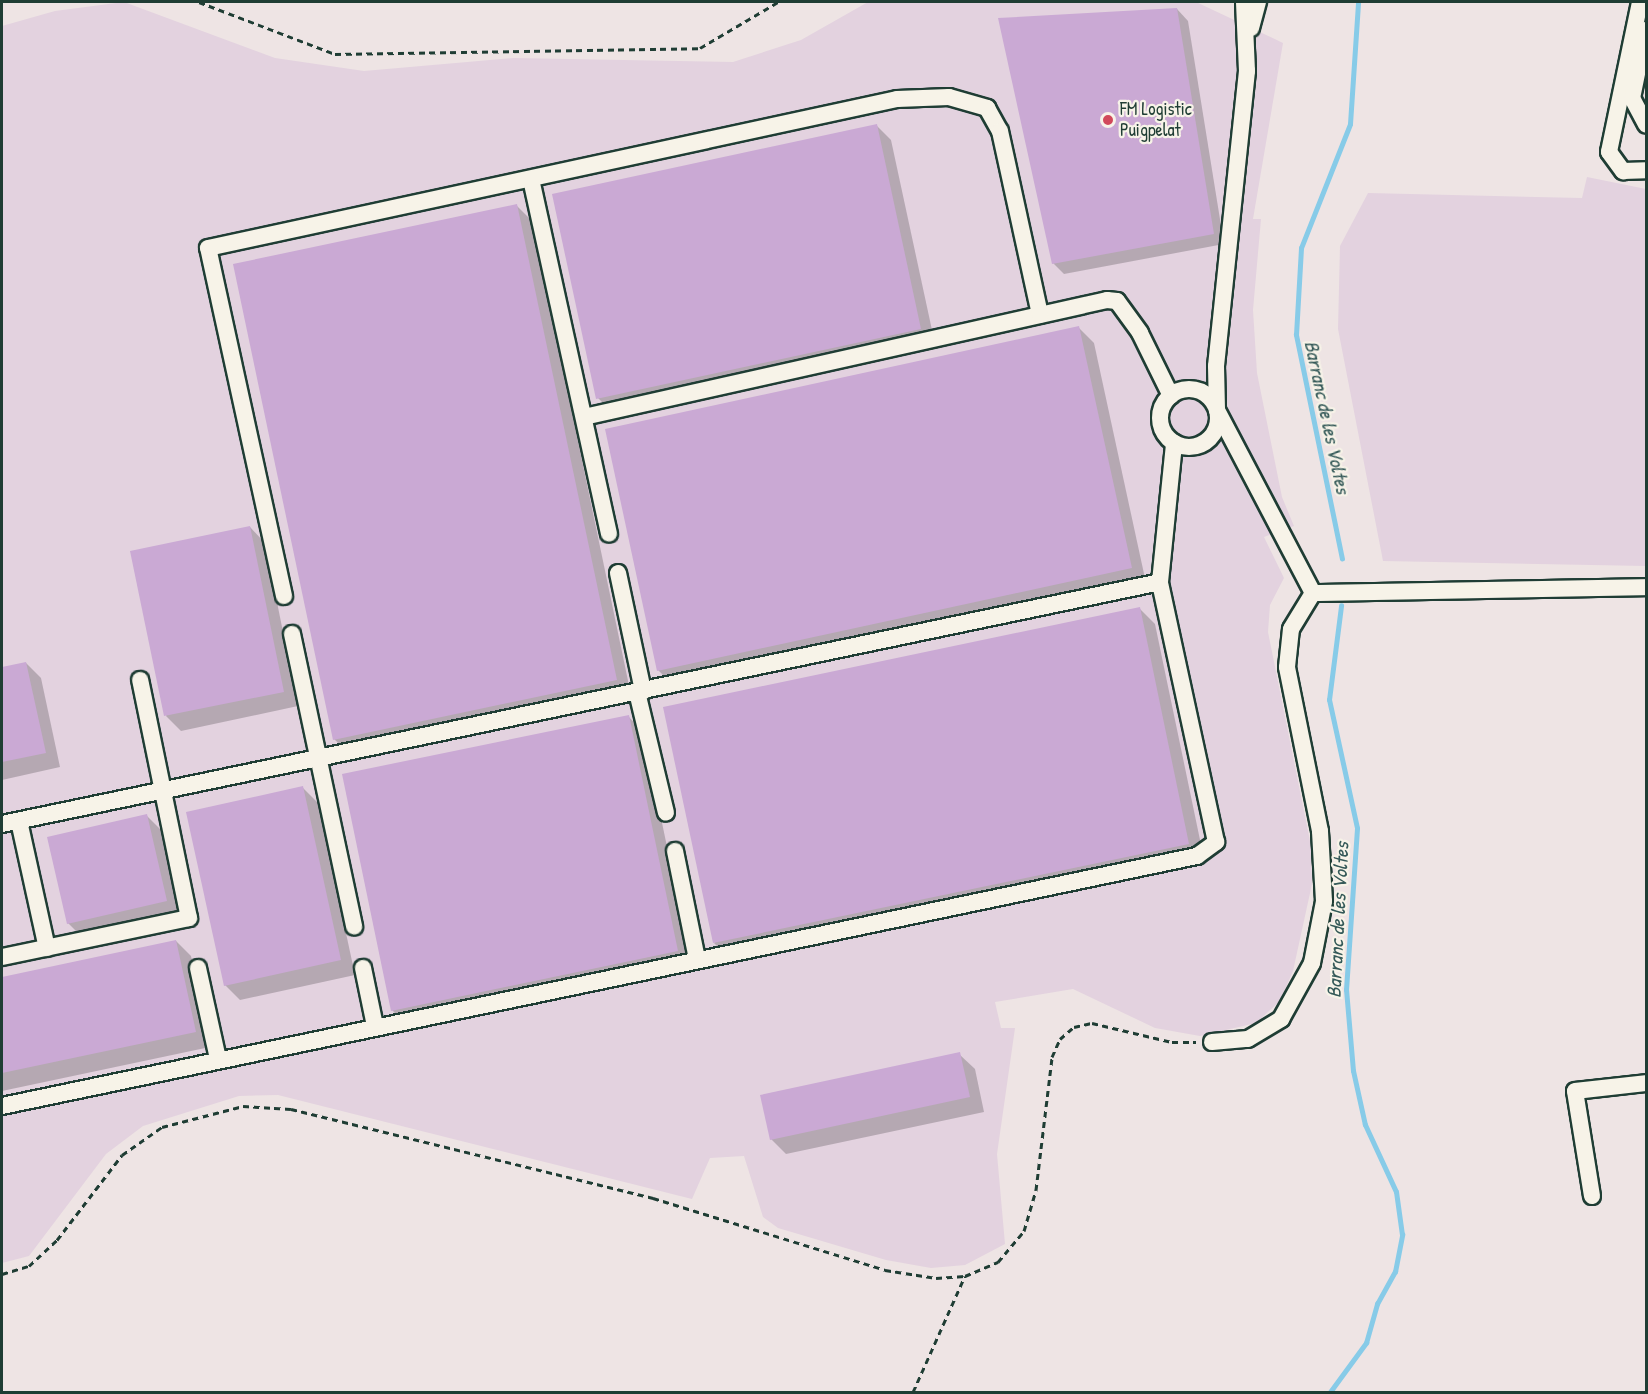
<!DOCTYPE html>
<style>
body{margin:0}
#map{position:relative;width:1648px;height:1394px;overflow:hidden;background:#eee4e4;font-family:"Patrick Hand",sans-serif}
div>[style]{position:absolute}
.built>*{inset:0;background:#e3d2df}
.shadow>*{inset:0;background:#0003}
.stream>*{height:4.5px;margin:-2.25px;padding:0 2.25px;transform-origin:2.25px;border-radius:2.25px;background:#87cbe8}
.building>*{inset:0;background:#caa9d4}
.path>*{height:3px;margin-top:-1.5px;transform-origin:0;background:repeating-linear-gradient(90deg,#1f3d34 0 6px,transparent 0 10.5px)}
.roads{filter:drop-shadow(2px 0 #1f3d34) drop-shadow(-2px 0 #1f3d34) drop-shadow(0 2px #1f3d34) drop-shadow(0 -2px #1f3d34)}
.minor>*{height:16px;margin:-8px;padding:0 8px;transform-origin:8px;border-radius:8px;background:#f7f3e8}
.minor>.ring{margin:-8px;padding:0;box-sizing:content-box;background:none;border:16px solid #f7f3e8;border-radius:50%}
.dots>*{width:16px;height:16px;translate:-50% -50%;box-sizing:border-box;border:3px solid #f7f3e8;border-radius:50%}
span{translate:-50% -50%;white-space:nowrap;text-align:center;line-height:1.15;-webkit-text-stroke:4.5px #f7f3e8;paint-order:stroke}
.poi-label{font-size:18px;color:#1f3d34}
.left{translate:0 -50%;text-align:left}
.water-label{font-size:20px;color:#345958;font-style:italic}
.frame{position:absolute;inset:0;border:3px solid #1f3d34;pointer-events:none}
</style>
<div id="map">
<div class="built">
<i style="clip-path:polygon(124px 2px,275px 58px,364px 71px,514px 58px,733px 62px,801px 40px,868px 2px,1196px 2px,1283px 43px,1253px 219px,1261px 219px,1253px 310px,1257px 373px,1282px 497px,1294px 526px,1264px 537px,1284px 578px,1270px 605px,1268px 632px,1311px 846px,1312px 884px,1293px 971px,1280px 1001px,1256px 1023px,1200px 1036px,1155px 1028px,1073px 989px,995px 1002px,1001px 1028px,1015px 1028px,997px 1154px,1005px 1244px,965px 1265px,931px 1268px,886px 1260px,778px 1228px,763px 1217px,744px 1156px,710px 1158px,692px 1199px,278px 1095px,239px 1096px,143px 1126px,106px 1154px,29px 1256px,2px 1263px,2px 26px,55px 11px)"></i>
<i style="clip-path:polygon(1587px 177px,1646px 189px,1646px 566px,1383px 561px,1338px 329px,1340px 246px,1368px 193px,1582px 198px)"></i>
</div>
<div class="shadow">
<i style="clip-path:polygon(1177px 9px,1188px 21px,1224px 244px,1064px 274px,1053px 263px)"></i>
<i style="clip-path:polygon(876px 125px,891px 140px,935px 344px,613px 413px,598px 398px)"></i>
<i style="clip-path:polygon(517px 206px,532px 221px,631px 695px,350px 754px,334px 739px)"></i>
<i style="clip-path:polygon(1079px 328px,1094px 343px,1146px 583px,673px 685px,658px 670px)"></i>
<i style="clip-path:polygon(250px 527px,265px 543px,298px 706px,181px 731px,166px 716px)"></i>
<i style="clip-path:polygon(1140px 609px,1155px 624px,1204px 859px,729px 958px,714px 943px)"></i>
<i style="clip-path:polygon(26px 663px,41px 678px,60px 767px,2px 780px,2px 668px)"></i>
<i style="clip-path:polygon(628px 716px,643px 732px,692px 966px,407px 1025px,392px 1010px)"></i>
<i style="clip-path:polygon(303px 788px,318px 803px,355px 975px,240px 1000px,225px 985px)"></i>
<i style="clip-path:polygon(147px 816px,162px 831px,181px 916px,83px 938px,68px 923px)"></i>
<i style="clip-path:polygon(176px 941px,191px 956px,210px 1047px,2px 1091px,2px 978px)"></i>
<i style="clip-path:polygon(959px 1054px,975px 1069px,984px 1112px,786px 1154px,771px 1139px)"></i>
</div>
<div class="stream">
<i style="left:1342px;top:559px;width:229px;rotate:-101.6deg"></i>
<i style="left:1296px;top:335px;width:87px;rotate:-86.7deg"></i>
<i style="left:1301px;top:248px;width:133px;rotate:-68.4deg"></i>
<i style="left:1350px;top:124px;width:122px;rotate:-86.2deg"></i>
<i style="left:1330px;top:1392px;width:61px;rotate:-53.7deg"></i>
<i style="left:1366px;top:1343px;width:41px;rotate:-74.2deg"></i>
<i style="left:1377px;top:1304px;width:37px;rotate:-61deg"></i>
<i style="left:1395px;top:1272px;width:38px;rotate:-79deg"></i>
<i style="left:1402px;top:1235px;width:43px;rotate:-97.9deg"></i>
<i style="left:1396px;top:1192px;width:74px;rotate:-114.8deg"></i>
<i style="left:1365px;top:1125px;width:55px;rotate:-102.5deg"></i>
<i style="left:1353px;top:1071px;width:81px;rotate:-94.9deg"></i>
<i style="left:1346px;top:990px;width:162px;rotate:-86.1deg"></i>
<i style="left:1357px;top:828px;width:131px;rotate:-102.3deg"></i>
<i style="left:1329px;top:700px;width:95px;rotate:-82.7deg"></i>
</div>
<div class="building">
<i style="clip-path:polygon(1177px 8px,1214px 234px,1052px 264px,998px 18px)"></i>
<i style="clip-path:polygon(877px 124px,921px 329px,596px 399px,552px 194px)"></i>
<i style="clip-path:polygon(517px 204px,617px 680px,333px 740px,233px 264px)"></i>
<i style="clip-path:polygon(1079px 326px,1132px 568px,657px 671px,605px 429px)"></i>
<i style="clip-path:polygon(250px 526px,284px 692px,164px 716px,130px 551px)"></i>
<i style="clip-path:polygon(1140px 607px,1189px 844px,713px 943px,663px 707px)"></i>
<i style="clip-path:polygon(26px 662px,46px 753px,2px 762px,2px 667px)"></i>
<i style="clip-path:polygon(629px 715px,678px 951px,391px 1011px,342px 774px)"></i>
<i style="clip-path:polygon(303px 786px,341px 960px,224px 986px,186px 812px)"></i>
<i style="clip-path:polygon(147px 814px,167px 901px,67px 924px,47px 837px)"></i>
<i style="clip-path:polygon(176px 940px,196px 1032px,2px 1073px,2px 977px)"></i>
<i style="clip-path:polygon(960px 1052px,970px 1097px,770px 1140px,760px 1095px)"></i>
</div>
<div class="path">
<i style="left:199px;top:2px;width:146px;rotate:20.9deg"></i>
<i style="left:335px;top:54px;width:365px;rotate:-0.9deg"></i>
<i style="left:700px;top:48px;width:91px;rotate:-30.5deg"></i>
<i style="left:2px;top:1274px;width:28px;rotate:-17deg"></i>
<i style="left:29px;top:1266px;width:38px;rotate:-43deg"></i>
<i style="left:57px;top:1240px;width:107px;rotate:-52.6deg"></i>
<i style="left:122px;top:1155px;width:49px;rotate:-35deg"></i>
<i style="left:162px;top:1127px;width:84px;rotate:-14.5deg"></i>
<i style="left:243px;top:1106px;width:48px;rotate:3.6deg"></i>
<i style="left:291px;top:1109px;width:373px;rotate:13.8deg"></i>
<i style="left:653px;top:1198px;width:243px;rotate:17.2deg"></i>
<i style="left:885px;top:1270px;width:52px;rotate:8.9deg"></i>
<i style="left:936px;top:1278px;width:29px;rotate:-4deg"></i>
<i style="left:965px;top:1276px;width:36px;rotate:-23deg"></i>
<i style="left:998px;top:1262px;width:40px;rotate:-50deg"></i>
<i style="left:1024px;top:1231px;width:43px;rotate:-73.7deg"></i>
<i style="left:1036px;top:1190px;width:134px;rotate:-83.1deg"></i>
<i style="left:1052px;top:1057px;width:20px;rotate:-66deg"></i>
<i style="left:1060px;top:1039px;width:18px;rotate:-41deg"></i>
<i style="left:1074px;top:1027px;width:18px;rotate:-13deg"></i>
<i style="left:1092px;top:1023px;width:82px;rotate:13.4deg"></i>
<i style="left:1172px;top:1042px;width:24px"></i>
<i style="left:913px;top:1392px;width:127px;rotate:-65.9deg"></i>
</div>
<div class="roads">
<div class="minor">
<i style="left:1640px;top:2px;width:153px;rotate:101.7deg"></i>
<i style="left:1609px;top:152px;width:24px;rotate:54deg"></i>
<i style="left:1623px;top:171px;width:23px;rotate:-2deg"></i>
<i style="left:1251px;top:28px;width:27px;rotate:-75deg"></i>
<i style="left:1646px;top:30px;width:69px;rotate:101.6deg"></i>
<i style="left:1632px;top:98px;width:30px;rotate:62deg"></i>
<i style="left:531px;top:179px;width:363px;rotate:77.6deg"></i>
<i class="ring" style="left:1160px;top:389px;width:42px;height:42px"></i>
<i style="left:584px;top:417px;width:536px;rotate:-12.61deg"></i>
<i style="left:1107px;top:300px;width:10px;rotate:6deg"></i>
<i style="left:1117px;top:301px;width:39px;rotate:54deg"></i>
<i style="left:1140px;top:333px;width:70px;rotate:63.8deg"></i>
<i style="left:618px;top:573px;width:121px;rotate:78deg"></i>
<i style="left:1313px;top:593px;width:333px;rotate:-1deg"></i>
<i style="left:284px;top:596px;width:356px;rotate:-102.3deg"></i>
<i style="left:208px;top:248px;width:705px;rotate:-12.2deg"></i>
<i style="left:897px;top:99px;width:52px;rotate:-2.2deg"></i>
<i style="left:949px;top:97px;width:40px;rotate:16deg"></i>
<i style="left:987px;top:108px;width:26px;rotate:61deg"></i>
<i style="left:1000px;top:131px;width:188px;rotate:77.7deg"></i>
<i style="left:292px;top:634px;width:299px;rotate:78deg"></i>
<i style="left:637px;top:692px;width:124px;rotate:76.5deg"></i>
<i style="left:19px;top:821px;width:130px;rotate:77.6deg"></i>
<i style="left:2px;top:824px;width:1183px;rotate:-11.8deg"></i>
<i style="left:675px;top:851px;width:110px;rotate:78.5deg"></i>
<i style="left:2px;top:957px;width:191px;rotate:-11.8deg"></i>
<i style="left:189px;top:918px;width:243px;rotate:-101.6deg"></i>
<i style="left:198px;top:968px;width:93px;rotate:77.6deg"></i>
<i style="left:363px;top:968px;width:59px;rotate:78.3deg"></i>
<i style="left:1212px;top:1042px;width:36px;rotate:-5deg"></i>
<i style="left:1248px;top:1039px;width:39px;rotate:-31deg"></i>
<i style="left:1281px;top:1019px;width:64px;rotate:-61deg"></i>
<i style="left:1312px;top:963px;width:63px;rotate:-79deg"></i>
<i style="left:1324px;top:901px;width:70px;rotate:-93.3deg"></i>
<i style="left:1320px;top:831px;width:167px;rotate:-101.4deg"></i>
<i style="left:1287px;top:667px;width:38px;rotate:-84deg"></i>
<i style="left:1291px;top:629px;width:42px;rotate:-58.6deg"></i>
<i style="left:1313px;top:593px;width:207px;rotate:-117.7deg"></i>
<i style="left:1217px;top:410px;width:44px;rotate:-91.3deg"></i>
<i style="left:1216px;top:366px;width:297px;rotate:-84deg"></i>
<i style="left:1247px;top:71px;width:69px;rotate:-92.5deg"></i>
<i style="left:2px;top:1106px;width:1221px;rotate:-11.82deg"></i>
<i style="left:1197px;top:856px;width:24px;rotate:-36deg"></i>
<i style="left:1216px;top:842px;width:266px;rotate:-102.2deg"></i>
<i style="left:1160px;top:582px;width:140px;rotate:-84.2deg"></i>
<i style="left:1592px;top:1196px;width:106px;rotate:-99.2deg"></i>
<i style="left:1575px;top:1091px;width:71px;rotate:-6.4deg"></i>
</div>
</div>
<div class="dots">
<i style="left:1108px;top:120px;background:#d1495b"></i>
</div>
<div class="poi-label">
<span class="left" style="left:1120px;top:120px">FM Logistic<br>Puigpelat</span>
</div>
<div class="water-label">
<span style="left:1328px;top:417px;rotate:78deg">Barranc de les Voltes</span>
<span style="left:1337px;top:920px;rotate:-87deg">Barranc de les Voltes</span>
</div>
<div class="frame"></div>
</div>
